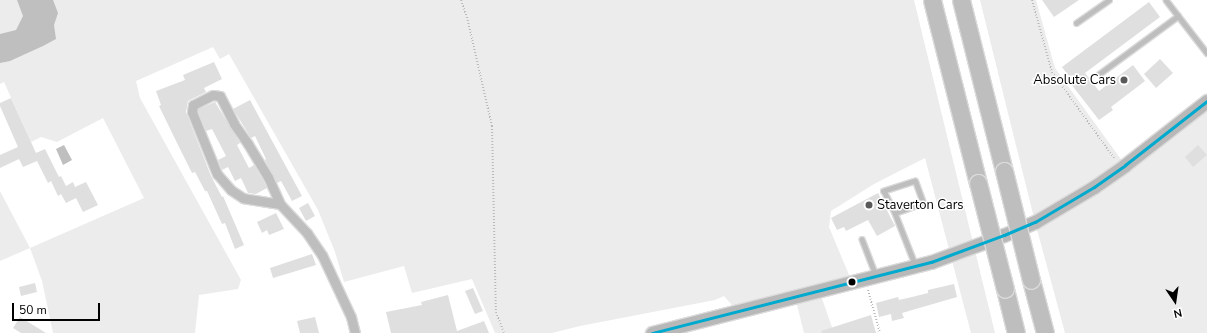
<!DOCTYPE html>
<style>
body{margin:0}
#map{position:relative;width:1207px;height:333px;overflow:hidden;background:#fff;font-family:"Nunito Sans",sans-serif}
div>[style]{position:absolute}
.green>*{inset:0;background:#ececec}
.water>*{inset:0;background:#bfbfbf}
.building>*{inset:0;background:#dfdfdf}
.path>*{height:2px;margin-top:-1px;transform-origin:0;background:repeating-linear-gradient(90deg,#b9b9b9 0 1px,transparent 0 3px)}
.roads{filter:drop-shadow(1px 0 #dbdbdb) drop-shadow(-1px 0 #dbdbdb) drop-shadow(0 1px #dbdbdb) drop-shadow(0 -1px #dbdbdb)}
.service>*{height:4.5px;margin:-2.25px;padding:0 2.25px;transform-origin:2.25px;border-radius:2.25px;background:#bebebe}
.minor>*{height:9px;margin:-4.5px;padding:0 4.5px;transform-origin:4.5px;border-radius:4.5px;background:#bebebe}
.secondary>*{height:13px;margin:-6.5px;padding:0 6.5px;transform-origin:6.5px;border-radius:6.5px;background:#b8b8b8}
.motorway>*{height:17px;margin:-8.5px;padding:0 8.5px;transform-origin:8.5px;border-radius:8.5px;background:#bebebe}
.bridges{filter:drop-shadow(1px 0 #dbdbdb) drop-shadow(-1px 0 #dbdbdb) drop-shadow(0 1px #dbdbdb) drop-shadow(0 -1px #dbdbdb)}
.motorway-bridge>*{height:17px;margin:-8.5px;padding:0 8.5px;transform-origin:8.5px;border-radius:8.5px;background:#bebebe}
.bus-1>*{height:3px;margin:-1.5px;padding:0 1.5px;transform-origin:1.5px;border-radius:1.5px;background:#00a9ce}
.dots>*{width:11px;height:11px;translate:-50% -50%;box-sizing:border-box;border:2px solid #fff;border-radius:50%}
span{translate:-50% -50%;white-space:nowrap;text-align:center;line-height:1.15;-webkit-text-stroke:3px #fff;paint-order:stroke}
.poi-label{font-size:13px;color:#000}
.right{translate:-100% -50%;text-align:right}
.left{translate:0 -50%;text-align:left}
.north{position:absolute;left:1155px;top:281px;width:40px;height:40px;-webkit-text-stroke:3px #fff;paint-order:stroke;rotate:167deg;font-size:11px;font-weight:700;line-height:16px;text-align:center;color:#000}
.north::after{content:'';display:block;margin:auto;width:14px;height:18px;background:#000;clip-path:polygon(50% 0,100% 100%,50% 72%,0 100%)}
.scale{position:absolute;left:12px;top:303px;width:88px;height:18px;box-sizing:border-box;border:2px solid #000;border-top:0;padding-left:5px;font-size:12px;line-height:14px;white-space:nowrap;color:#000;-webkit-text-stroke:3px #fff;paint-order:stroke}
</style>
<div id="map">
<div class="green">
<i style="clip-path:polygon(0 0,914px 0,995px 333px,971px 333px,925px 158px,874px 184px,831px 211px,829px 227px,852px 282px,819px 290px,834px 333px,804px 333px,795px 297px,738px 312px,724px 296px,715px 300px,580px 326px,552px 333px,495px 333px,472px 279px,412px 293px,404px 266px,344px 282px,335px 252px,318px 210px,229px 54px,220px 59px,213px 47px,136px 81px,140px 98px,241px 280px,238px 289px,199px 295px,195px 333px,53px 333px,42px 281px,30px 248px,0 261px,0 191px,30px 248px,144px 198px,103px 118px,57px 142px,41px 137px,31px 142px,4px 82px,0 84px)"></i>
<i style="clip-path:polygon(980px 0,1036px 0,1055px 68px,1125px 165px,1207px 101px,1207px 333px,1065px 333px,1035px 222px)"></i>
</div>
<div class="water">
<i style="clip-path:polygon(17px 0,53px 0,58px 13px,54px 25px,56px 39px,43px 46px,10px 61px,0 63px,0 34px,16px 30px,23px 16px)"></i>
<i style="clip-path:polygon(64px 145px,72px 160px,63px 165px,56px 149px)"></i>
</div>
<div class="building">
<i style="clip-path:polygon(1042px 0,1079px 0,1054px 17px)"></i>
<i style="clip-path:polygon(1149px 2px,1160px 17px,1085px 73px,1099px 91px,1133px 65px,1145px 81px,1111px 107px,1113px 110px,1099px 120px,1071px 84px,1073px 82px,1062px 67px)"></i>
<i style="clip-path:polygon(1160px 59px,1173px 73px,1156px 88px,1144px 74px)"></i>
<i style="clip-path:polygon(214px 62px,222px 79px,204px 88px,206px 92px,188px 101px,186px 112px,211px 176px,222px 197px,223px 196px,244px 245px,235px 249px,225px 223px,222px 224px,207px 191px,205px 191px,195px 172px,192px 173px,177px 143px,159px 106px,161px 105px,156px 91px,185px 80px,183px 75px)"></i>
<i style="clip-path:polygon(11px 98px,36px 153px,45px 149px,59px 177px,61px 176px,66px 186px,73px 182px,75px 187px,86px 182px,98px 205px,83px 212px,76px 198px,66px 203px,61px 194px,58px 196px,51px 181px,48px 183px,37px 161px,23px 167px,19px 159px,0 168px,0 155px,18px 147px,0 106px,0 103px)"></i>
<i style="clip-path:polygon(250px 100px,302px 196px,292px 201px,281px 181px,277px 183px,265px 160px,266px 159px,255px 136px,251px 138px,233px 109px)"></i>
<i style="clip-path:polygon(215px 102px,240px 143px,237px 145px,249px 168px,254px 165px,263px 180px,267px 188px,256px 194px,248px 193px,241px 178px,235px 181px,228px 167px,222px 170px,218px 160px,226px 156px,212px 129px,206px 131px,198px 111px,198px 109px)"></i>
<i style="clip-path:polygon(1198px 145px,1207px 155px,1193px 167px,1185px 157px)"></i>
<i style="clip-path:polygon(878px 193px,895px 226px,877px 236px,868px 220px,846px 231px,844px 227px,837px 230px,831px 218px)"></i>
<i style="clip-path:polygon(308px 203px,315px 216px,306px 221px,299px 208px)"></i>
<i style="clip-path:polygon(276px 213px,284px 229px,269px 235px,267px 230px,262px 233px,257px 222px)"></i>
<i style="clip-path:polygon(312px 254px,316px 265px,273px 278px,270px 268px)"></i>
<i style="clip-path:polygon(35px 283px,37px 292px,21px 296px,19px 287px)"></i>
<i style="clip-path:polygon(954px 284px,957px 297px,902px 313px,904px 318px,892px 321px,891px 314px,879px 317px,876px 303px,898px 297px,899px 300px,912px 297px,928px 293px,928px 290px)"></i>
<i style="clip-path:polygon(473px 288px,483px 311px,475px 314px,465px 291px)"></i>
<i style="clip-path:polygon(448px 295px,457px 331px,484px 321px,489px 333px,391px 333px,386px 312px,422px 305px,421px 302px)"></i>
<i style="clip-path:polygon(871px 315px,876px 333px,822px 333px,821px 331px)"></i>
<i style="clip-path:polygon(20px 317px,46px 333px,21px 333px,13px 328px)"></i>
<i style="clip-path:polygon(315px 317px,319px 333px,300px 333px,297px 321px)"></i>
</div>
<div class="path">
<i style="left:461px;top:0;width:18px;rotate:71deg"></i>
<i style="left:467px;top:17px;width:112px;rotate:77.1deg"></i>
<i style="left:492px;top:126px;width:186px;rotate:88.8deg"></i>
<i style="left:496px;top:312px;width:22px;rotate:69deg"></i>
<i style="left:1032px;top:0;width:75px;rotate:74.5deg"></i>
<i style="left:1052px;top:72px;width:106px;rotate:54.2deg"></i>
<i style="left:868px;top:290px;width:45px;rotate:74.4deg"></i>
</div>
<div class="roads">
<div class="service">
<i style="left:1166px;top:0;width:67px;rotate:52.3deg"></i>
<i style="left:1076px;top:23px;width:40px;rotate:-34.9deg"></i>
<i style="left:1099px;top:74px;width:98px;rotate:-36.3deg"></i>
<i style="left:895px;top:213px;width:30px;rotate:-20deg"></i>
<i style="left:923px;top:203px;width:23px;rotate:-110deg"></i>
<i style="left:915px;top:181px;width:33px;rotate:162deg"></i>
<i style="left:884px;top:191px;width:25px;rotate:63deg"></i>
<i style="left:895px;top:213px;width:55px;rotate:68.6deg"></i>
<i style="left:862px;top:239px;width:39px;rotate:69deg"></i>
</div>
<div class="minor">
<i style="left:280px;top:204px;width:37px;rotate:-171deg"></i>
<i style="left:243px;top:198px;width:14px;rotate:-146deg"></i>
<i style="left:231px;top:190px;width:21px;rotate:-131deg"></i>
<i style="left:217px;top:174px;width:67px;rotate:-112deg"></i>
<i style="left:192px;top:112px;width:7px;rotate:-82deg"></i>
<i style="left:193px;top:105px;width:22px;rotate:-27deg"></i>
<i style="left:213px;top:95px;width:7px;rotate:8deg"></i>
<i style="left:220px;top:96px;width:31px;rotate:63deg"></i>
<i style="left:234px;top:124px;width:24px;rotate:55deg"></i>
<i style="left:248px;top:144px;width:39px;rotate:59deg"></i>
<i style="left:268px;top:177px;width:30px;rotate:66deg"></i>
<i style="left:280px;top:204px;width:40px;rotate:47deg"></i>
<i style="left:307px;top:233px;width:27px;rotate:56deg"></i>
<i style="left:322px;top:255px;width:68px;rotate:64.9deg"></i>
<i style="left:351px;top:317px;width:16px;rotate:76deg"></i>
</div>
<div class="secondary">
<i style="left:652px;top:333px;width:288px;rotate:-14.3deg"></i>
<i style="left:931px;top:262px;width:78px;rotate:-20.3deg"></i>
<i style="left:1004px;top:235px;width:34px;rotate:-23deg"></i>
<i style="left:1035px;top:222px;width:69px;rotate:-30.7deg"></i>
<i style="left:1094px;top:187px;width:38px;rotate:-35deg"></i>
<i style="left:1125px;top:165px;width:104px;rotate:-38deg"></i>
</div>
<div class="motorway">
<i style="left:932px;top:0;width:189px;rotate:75.9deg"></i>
<i style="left:961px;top:0;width:176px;rotate:75.9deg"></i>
<i style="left:1031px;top:280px;width:55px;rotate:75.2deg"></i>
<i style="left:1005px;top:289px;width:45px;rotate:76deg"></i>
</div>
</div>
<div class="bridges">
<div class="motorway-bridge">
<i style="left:1004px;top:171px;width:112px;rotate:76.1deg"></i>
<i style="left:978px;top:183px;width:109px;rotate:75.7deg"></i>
</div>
</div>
<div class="bus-1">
<i style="left:652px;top:333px;width:288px;rotate:-14.3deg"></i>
<i style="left:931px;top:262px;width:78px;rotate:-20.3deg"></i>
<i style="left:1004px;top:235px;width:34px;rotate:-23deg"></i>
<i style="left:1035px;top:222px;width:69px;rotate:-30.7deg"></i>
<i style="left:1094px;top:187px;width:38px;rotate:-35deg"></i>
<i style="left:1125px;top:165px;width:104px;rotate:-38deg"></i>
</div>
<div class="dots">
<i style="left:1124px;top:80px;background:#595959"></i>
<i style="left:869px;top:205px;background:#595959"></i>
<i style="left:852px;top:282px;background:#000"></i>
</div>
<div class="poi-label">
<span class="right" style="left:1116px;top:80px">Absolute Cars</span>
<span class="left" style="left:877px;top:205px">Staverton Cars</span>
</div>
<div class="north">N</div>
<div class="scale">50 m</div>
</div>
